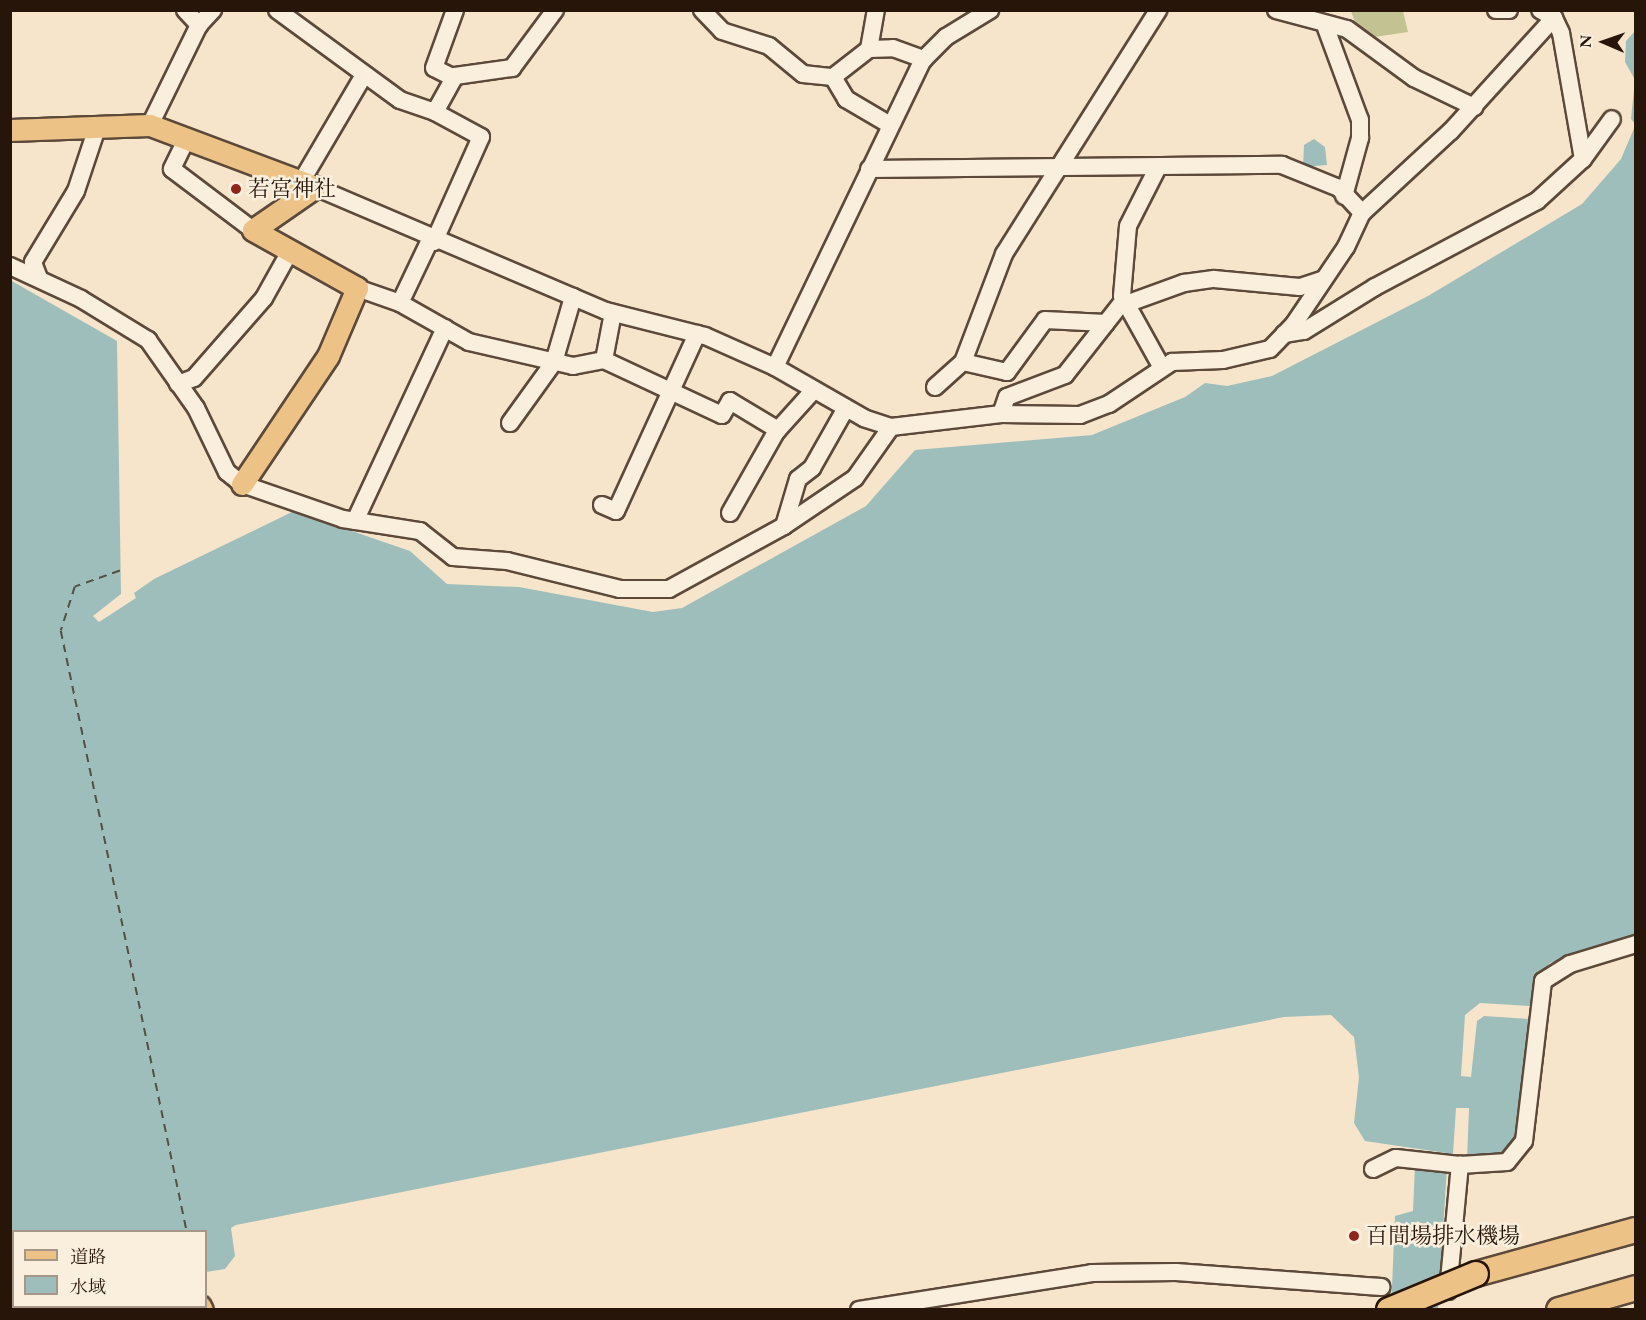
<!DOCTYPE html>
<meta charset="utf-8">
<style>
body{margin:0}
#map{position:relative;width:1646px;height:1320px;overflow:hidden;background:#f7e5cb;font-family:"EB Garamond","Noto Serif JP",serif}
div>[style]{position:absolute}
.green>*{inset:0;background:#c3c293}
.water>*{inset:0;background:#9ebebb}
.ferry>*{height:1.5px;margin-top:-0.75px;transform-origin:0;background:repeating-linear-gradient(90deg,#515047 0 8px,transparent 0 14px)}
.roads{filter:drop-shadow(2px 0 #5c493a) drop-shadow(-2px 0 #5c493a) drop-shadow(0 2px #5c493a) drop-shadow(0 -2px #5c493a)}
.minor>*{height:16px;margin:-8px;padding:0 8px;transform-origin:8px;border-radius:8px;background:#faeedd}
.major>*{height:21px;margin:-10.5px;padding:0 10.5px;transform-origin:10.5px;border-radius:10.5px;background:#ecc286}
.highway>*{height:24px;margin:-12px;padding:0 12px;transform-origin:12px;border-radius:12px;background:#ecc286}
.bridges{filter:drop-shadow(2px 0 #281509) drop-shadow(-2px 0 #281509) drop-shadow(0 2px #281509) drop-shadow(0 -2px #281509)}
.highway-bridge>*{height:24px;margin:-12px;padding:0 12px;transform-origin:12px;border-radius:12px;background:#ecc286}
.dots>*{width:16px;height:16px;translate:-50% -50%;box-sizing:border-box;border:3px solid #faeedd;border-radius:50%}
span{translate:-50% -50%;white-space:nowrap;text-align:center;line-height:1.15;-webkit-text-stroke:5px #faeedd;paint-order:stroke}
.poi-label{font-size:22px;color:#281509}
.left{translate:0 -50%;text-align:left}
.frame{position:absolute;inset:0;border:12px solid #281509;pointer-events:none}
.legend{position:absolute;left:12px;top:1230px;width:195px;height:78px;box-sizing:border-box;background:#faeedd;border:2px solid #a69788;margin:0;padding:8px 10px;list-style:none;font-size:18px;color:#281509}
.legend li{display:flex;align-items:center;gap:12px;height:30px}
.legend b{width:30px;border:2px solid #a69788}
.north{position:absolute;left:1574px;top:12px;width:60px;height:60px;-webkit-text-stroke:4px #faeedd;paint-order:stroke;rotate:272deg;font-size:16px;font-weight:700;line-height:24px;text-align:center;color:#281509}
.north::after{content:'';display:block;margin:auto;width:21px;height:27px;background:#281509;clip-path:polygon(50% 0,100% 100%,50% 72%,0 100%)}
</style>
<div id="map">
<div class="green">
<i style="clip-path:polygon(1351px 11px,1403px 11px,1408px 32px,1361px 39px)"></i>
</div>
<div class="water">
<i style="clip-path:polygon(1635px 31px,1635px 124px,1631px 119px,1635px 80px,1625px 62px,1626px 41px)"></i>
<i style="clip-path:polygon(1635px 126px,1635px 936px,1550px 963px,1538px 976px,1530px 1006px,1480px 1003px,1465px 1015px,1461px 1076px,1471px 1077px,1477px 1021px,1484px 1016px,1529px 1019px,1518px 1144px,1510px 1152px,1467px 1160px,1469px 1108px,1456px 1108px,1453px 1154px,1365px 1141px,1354px 1123px,1359px 1077px,1354px 1037px,1331px 1015px,1284px 1017px,236px 1225px,231px 1228px,235px 1256px,225px 1269px,206px 1272px,206px 1232px,14px 1232px,11px 1270px,10px 280px,117px 341px,121px 594px,93px 616px,99px 622px,136px 598px,134px 593px,154px 579px,294px 511px,410px 551px,447px 584px,519px 587px,653px 612px,682px 608px,866px 506px,915px 450px,1092px 435px,1185px 397px,1205px 383px,1227px 386px,1272px 376px,1428px 296px,1582px 204px,1621px 159px)"></i>
<i style="clip-path:polygon(1314px 139px,1325px 147px,1327px 165px,1303px 167px,1304px 145px)"></i>
<i style="clip-path:polygon(1415px 1165px,1447px 1167px,1438px 1309px,1391px 1310px,1395px 1216px,1413px 1211px)"></i>
</div>
<div class="ferry">
<i style="left:120px;top:571px;width:48px;rotate:160.4deg"></i>
<i style="left:75px;top:587px;width:46px;rotate:107.7deg"></i>
<i style="left:61px;top:631px;width:614px;rotate:78.16deg"></i>
</div>
<div class="roads">
<div class="minor">
<i style="left:185px;top:10px;width:21px;rotate:47deg"></i>
<i style="left:277px;top:10px;width:152px;rotate:36.2deg"></i>
<i style="left:400px;top:100px;width:37px;rotate:19deg"></i>
<i style="left:702px;top:10px;width:29px;rotate:46deg"></i>
<i style="left:722px;top:31px;width:49px;rotate:17.7deg"></i>
<i style="left:769px;top:46px;width:44px;rotate:39.5deg"></i>
<i style="left:803px;top:74px;width:30px;rotate:6deg"></i>
<i style="left:833px;top:77px;width:46px;rotate:-37.9deg"></i>
<i style="left:869px;top:49px;width:24px;rotate:-2deg"></i>
<i style="left:893px;top:48px;width:33px;rotate:20deg"></i>
<i style="left:1276px;top:10px;width:73px;rotate:15deg"></i>
<i style="left:1347px;top:29px;width:83px;rotate:36.2deg"></i>
<i style="left:1414px;top:78px;width:67px;rotate:25.8deg"></i>
<i style="left:1496px;top:10px;width:13px"></i>
<i style="left:1326px;top:28px;width:98px;rotate:69.7deg"></i>
<i style="left:1360px;top:120px;width:18px;rotate:90deg"></i>
<i style="left:1360px;top:138px;width:60px;rotate:105.4deg"></i>
<i style="left:869px;top:49px;width:40px;rotate:-80deg"></i>
<i style="left:833px;top:77px;width:26px;rotate:59deg"></i>
<i style="left:846px;top:99px;width:51px;rotate:30.6deg"></i>
<i style="left:454px;top:78px;width:22px;rotate:-153deg"></i>
<i style="left:434px;top:68px;width:62px;rotate:-70.1deg"></i>
<i style="left:150px;top:125px;width:111px;rotate:-63.9deg"></i>
<i style="left:199px;top:25px;width:21px;rotate:-47deg"></i>
<i style="left:185px;top:142px;width:30px;rotate:116deg"></i>
<i style="left:172px;top:169px;width:101px;rotate:37deg"></i>
<i style="left:1583px;top:159px;width:49px;rotate:-54.1deg"></i>
<i style="left:1158px;top:167px;width:66px;rotate:117deg"></i>
<i style="left:1128px;top:226px;width:70px;rotate:94.9deg"></i>
<i style="left:1122px;top:296px;width:82px;rotate:60.9deg"></i>
<i style="left:869px;top:169px;width:413px;rotate:-0.6deg"></i>
<i style="left:1282px;top:165px;width:61px;rotate:22deg"></i>
<i style="left:1339px;top:188px;width:34px;rotate:47deg"></i>
<i style="left:301px;top:182px;width:124px;rotate:-59.5deg"></i>
<i style="left:434px;top:242px;width:115px;rotate:-65.9deg"></i>
<i style="left:481px;top:137px;width:52px;rotate:-151.5deg"></i>
<i style="left:435px;top:112px;width:41px;rotate:-60.9deg"></i>
<i style="left:455px;top:76px;width:58px;rotate:-8deg"></i>
<i style="left:512px;top:68px;width:72px;rotate:-53.4deg"></i>
<i style="left:10px;top:266px;width:78px;rotate:24.9deg"></i>
<i style="left:81px;top:299px;width:79px;rotate:31.5deg"></i>
<i style="left:148px;top:340px;width:83px;rotate:54.8deg"></i>
<i style="left:196px;top:408px;width:71px;rotate:64.2deg"></i>
<i style="left:227px;top:472px;width:19px;rotate:39deg"></i>
<i style="left:242px;top:484px;width:107px;rotate:19.1deg"></i>
<i style="left:343px;top:519px;width:78px;rotate:8.9deg"></i>
<i style="left:420px;top:531px;width:42px;rotate:38.2deg"></i>
<i style="left:453px;top:557px;width:54px;rotate:4.2deg"></i>
<i style="left:507px;top:561px;width:116px;rotate:13.9deg"></i>
<i style="left:620px;top:589px;width:49px"></i>
<i style="left:669px;top:589px;width:131px;rotate:-28.7deg"></i>
<i style="left:784px;top:526px;width:86px;rotate:-34.1deg"></i>
<i style="left:855px;top:478px;width:62px;rotate:-54.8deg"></i>
<i style="left:891px;top:427px;width:28px;rotate:-162deg"></i>
<i style="left:864px;top:418px;width:103px;rotate:-150.2deg"></i>
<i style="left:775px;top:367px;width:77px;rotate:-156.1deg"></i>
<i style="left:705px;top:336px;width:102px;rotate:-165.8deg"></i>
<i style="left:606px;top:311px;width:316px;rotate:-156.9deg"></i>
<i style="left:39px;top:278px;width:17px;rotate:-111deg"></i>
<i style="left:33px;top:262px;width:83px;rotate:-58.8deg"></i>
<i style="left:76px;top:191px;width:66px;rotate:-71.6deg"></i>
<i style="left:357px;top:288px;width:46px;rotate:19.2deg"></i>
<i style="left:400px;top:303px;width:79px;rotate:29.5deg"></i>
<i style="left:469px;top:342px;width:107px;rotate:13deg"></i>
<i style="left:573px;top:366px;width:32px;rotate:-11deg"></i>
<i style="left:604px;top:360px;width:130px;rotate:25deg"></i>
<i style="left:722px;top:415px;width:16px;rotate:-60deg"></i>
<i style="left:730px;top:401px;width:56px;rotate:31.1deg"></i>
<i style="left:400px;top:303px;width:70px;rotate:-64.5deg"></i>
<i style="left:1126px;top:304px;width:62px;rotate:-19.9deg"></i>
<i style="left:1184px;top:283px;width:30px;rotate:-8deg"></i>
<i style="left:1214px;top:279px;width:86px;rotate:5.3deg"></i>
<i style="left:1300px;top:287px;width:23px;rotate:-18deg"></i>
<i style="left:1284px;top:334px;width:20px;rotate:-9deg"></i>
<i style="left:1304px;top:331px;width:84px;rotate:-31.8deg"></i>
<i style="left:1375px;top:287px;width:183px;rotate:-28deg"></i>
<i style="left:1537px;top:201px;width:62px;rotate:-42.4deg"></i>
<i style="left:1583px;top:159px;width:128px;rotate:-99.9deg"></i>
<i style="left:1561px;top:33px;width:17px;rotate:-115deg"></i>
<i style="left:1554px;top:18px;width:16px;rotate:-150deg"></i>
<i style="left:604px;top:360px;width:48px;rotate:-79.2deg"></i>
<i style="left:963px;top:362px;width:45px;rotate:12.8deg"></i>
<i style="left:1007px;top:372px;width:64px;rotate:-53.8deg"></i>
<i style="left:1045px;top:320px;width:61px;rotate:2.8deg"></i>
<i style="left:775px;top:367px;width:339px;rotate:-64.3deg"></i>
<i style="left:922px;top:61px;width:34px;rotate:-45deg"></i>
<i style="left:946px;top:37px;width:52px;rotate:-31.5deg"></i>
<i style="left:178px;top:384px;width:17px;rotate:-21deg"></i>
<i style="left:194px;top:378px;width:106px;rotate:-48.8deg"></i>
<i style="left:264px;top:298px;width:51px;rotate:-60.9deg"></i>
<i style="left:935px;top:387px;width:38px;rotate:-42deg"></i>
<i style="left:963px;top:362px;width:116px;rotate:-69.2deg"></i>
<i style="left:1004px;top:254px;width:289px;rotate:-57.7deg"></i>
<i style="left:1001px;top:414px;width:18px;rotate:-71deg"></i>
<i style="left:1007px;top:397px;width:62px;rotate:-20.8deg"></i>
<i style="left:1065px;top:375px;width:95px;rotate:-51.8deg"></i>
<i style="left:510px;top:423px;width:75px;rotate:-54.2deg"></i>
<i style="left:554px;top:362px;width:68px;rotate:-73.7deg"></i>
<i style="left:891px;top:427px;width:111px;rotate:-6.7deg"></i>
<i style="left:1001px;top:414px;width:79px;rotate:0.7deg"></i>
<i style="left:1080px;top:415px;width:31px;rotate:-21deg"></i>
<i style="left:1109px;top:404px;width:76px;rotate:-33.7deg"></i>
<i style="left:1172px;top:362px;width:51px;rotate:-2.2deg"></i>
<i style="left:1223px;top:360px;width:48px;rotate:-13.2deg"></i>
<i style="left:1270px;top:349px;width:35px;rotate:-46deg"></i>
<i style="left:1294px;top:324px;width:93px;rotate:-56deg"></i>
<i style="left:1346px;top:247px;width:38px;rotate:-65deg"></i>
<i style="left:1362px;top:213px;width:121px;rotate:-42.7deg"></i>
<i style="left:1451px;top:131px;width:153px;rotate:-47.7deg"></i>
<i style="left:602px;top:505px;width:15px;rotate:23deg"></i>
<i style="left:616px;top:511px;width:195px;rotate:-65.4deg"></i>
<i style="left:730px;top:513px;width:93px;rotate:-60.4deg"></i>
<i style="left:776px;top:432px;width:57px;rotate:-47.9deg"></i>
<i style="left:355px;top:521px;width:213px;rotate:-65deg"></i>
<i style="left:784px;top:526px;width:49px;rotate:-73.4deg"></i>
<i style="left:798px;top:479px;width:18px;rotate:-38deg"></i>
<i style="left:812px;top:468px;width:69px;rotate:-60.5deg"></i>
<i style="left:1373px;top:1169px;width:25px;rotate:-26deg"></i>
<i style="left:1396px;top:1158px;width:64px;rotate:6.2deg"></i>
<i style="left:1448px;top:1291px;width:127px;rotate:-84.6deg"></i>
<i style="left:1460px;top:1165px;width:47px;rotate:-3.7deg"></i>
<i style="left:1507px;top:1162px;width:27px;rotate:-51deg"></i>
<i style="left:1524px;top:1141px;width:161px;rotate:-83.2deg"></i>
<i style="left:1543px;top:981px;width:32px;rotate:-32deg"></i>
<i style="left:1570px;top:964px;width:69px;rotate:-16.9deg"></i>
<i style="left:859px;top:1310px;width:236px;rotate:-9deg"></i>
<i style="left:1092px;top:1273px;width:84px;rotate:-0.7deg"></i>
<i style="left:1176px;top:1272px;width:206px;rotate:4.2deg"></i>
</div>
<div class="major">
<i style="left:10px;top:130px;width:140px;rotate:-2deg"></i>
<i style="left:150px;top:125px;width:176px;rotate:20.6deg"></i>
<i style="left:253px;top:230px;width:75px;rotate:-34.7deg"></i>
<i style="left:242px;top:484px;width:154px;rotate:-56.1deg"></i>
<i style="left:328px;top:356px;width:74px;rotate:-66.9deg"></i>
<i style="left:357px;top:288px;width:119px;rotate:-150.9deg"></i>
<i style="left:200px;top:1306px;width:4px;rotate:63deg"></i>
</div>
<div class="highway">
<i style="left:1476px;top:1274px;width:166px;rotate:-15.4deg"></i>
<i style="left:1559px;top:1310px;width:80px;rotate:-15.9deg"></i>
</div>
</div>
<div class="bridges">
<div class="highway-bridge">
<i style="left:1389px;top:1310px;width:94px;rotate:-22.5deg"></i>
</div>
</div>
<div class="dots">
<i style="left:236px;top:189px;background:#8f2418"></i>
<i style="left:1354px;top:1236px;background:#8f2418"></i>
</div>
<div class="poi-label">
<span class="left" style="left:248px;top:189px">若宮神社</span>
<span class="left" style="left:1366px;top:1236px">百間場排水機場</span>
</div>
<div class="frame"></div>
<ul class="legend">
<li><b style="height:8px;background:#ecc286"></b>道路</li>
<li><b style="height:16px;background:#9ebebb"></b>水域</li>
</ul>
<div class="north">N</div>
</div>
